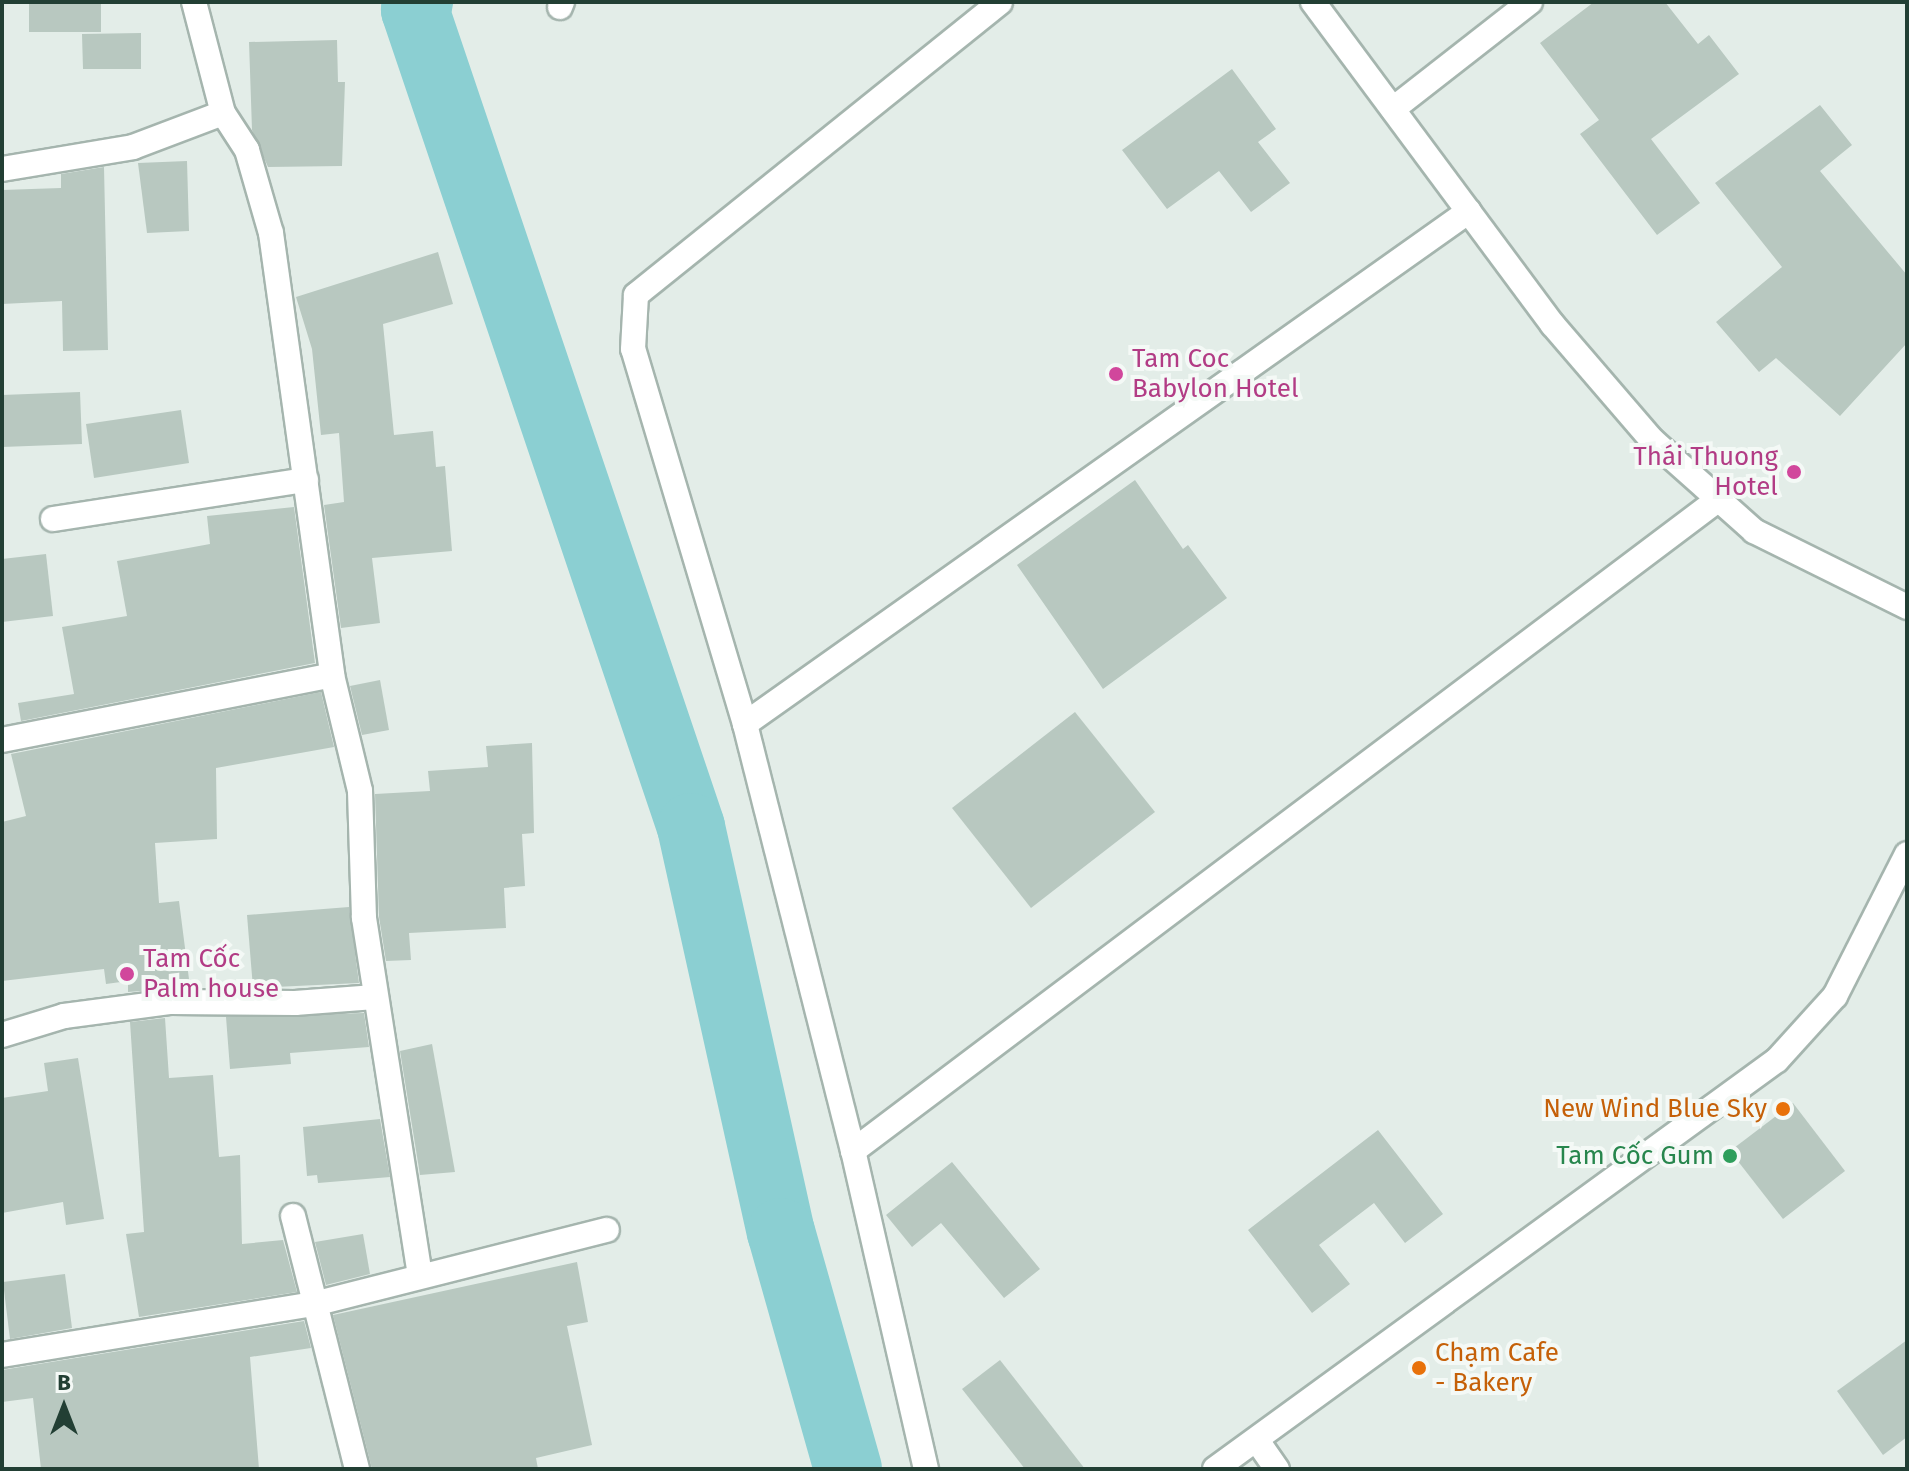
<!DOCTYPE html>
<meta charset="utf-8">
<style>
body{margin:0}
#map{position:relative;width:1909px;height:1471px;overflow:hidden;background:#e3ede8;font-family:"Fira Sans",sans-serif}
div>[style]{position:absolute}
.river>*{height:68px;margin:-34px;padding:0 34px;transform-origin:34px;border-radius:34px;background:#8bcfd2}
.building>*{inset:0;background:#b8c8c0}
.roads{filter:drop-shadow(2px 0 #a5b5ae) drop-shadow(-2px 0 #a5b5ae) drop-shadow(0 2px #a5b5ae) drop-shadow(0 -2px #a5b5ae)}
.minor>*{height:24px;margin:-12px;padding:0 12px;transform-origin:12px;border-radius:12px;background:#fff}
.secondary>*{height:24px;margin:-12px;padding:0 12px;transform-origin:12px;border-radius:12px;background:#fff}
.dots>*{width:22px;height:22px;translate:-50% -50%;box-sizing:border-box;border:4px solid #f4f9f6;border-radius:50%}
span{translate:-50% -50%;white-space:nowrap;text-align:center;line-height:1.15;-webkit-text-stroke:8px #f4f9f6;paint-order:stroke}
.hotel-label{font-size:26px;color:#b23c85}
.left{translate:0 -50%;text-align:left}
.right{translate:-100% -50%;text-align:right}
.food-label{font-size:26px;color:#c56008}
.leisure-label{font-size:26px;color:#27864d}
.frame{position:absolute;inset:0;border:4px solid #223f34;pointer-events:none}
.north{position:absolute;left:24px;top:1367px;width:80px;height:80px;-webkit-text-stroke:6px #f4f9f6;paint-order:stroke;rotate:0deg;font-size:22px;font-weight:700;line-height:32px;text-align:center;color:#223f34}
.north::after{content:'';display:block;margin:auto;width:28px;height:36px;background:#223f34;clip-path:polygon(50% 0,100% 100%,50% 72%,0 100%)}
</style>
<div id="map">
<div class="river">
<i style="left:419px;top:2px;width:9px;rotate:117deg"></i>
<i style="left:415px;top:10px;width:862px;rotate:71.33deg"></i>
<i style="left:691px;top:827px;width:415px;rotate:77.5deg"></i>
<i style="left:781px;top:1232px;width:246px;rotate:74.2deg"></i>
</div>
<div class="building">
<i style="clip-path:polygon(29px 2px,101px 2px,101px 32px,29px 32px)"></i>
<i style="clip-path:polygon(1594px 2px,1665px 2px,1698px 44px,1709px 35px,1739px 74px,1651px 139px,1700px 203px,1657px 235px,1580px 134px,1599px 120px,1540px 43px)"></i>
<i style="clip-path:polygon(141px 33px,141px 69px,83px 69px,82px 34px)"></i>
<i style="clip-path:polygon(337px 40px,338px 82px,345px 82px,342px 166px,268px 167px,252px 130px,249px 42px)"></i>
<i style="clip-path:polygon(1232px 69px,1276px 129px,1258px 142px,1290px 183px,1251px 212px,1219px 171px,1167px 209px,1122px 150px)"></i>
<i style="clip-path:polygon(1820px 105px,1852px 145px,1820px 171px,1907px 275px,1907px 343px,1840px 416px,1776px 358px,1759px 372px,1716px 322px,1782px 267px,1715px 183px)"></i>
<i style="clip-path:polygon(187px 161px,189px 231px,147px 233px,138px 163px)"></i>
<i style="clip-path:polygon(104px 167px,108px 350px,63px 351px,62px 301px,2px 304px,2px 190px,61px 188px,61px 174px)"></i>
<i style="clip-path:polygon(438px 252px,453px 304px,383px 324px,394px 435px,433px 431px,436px 467px,445px 466px,452px 551px,372px 558px,380px 623px,341px 628px,324px 505px,344px 502px,339px 433px,321px 435px,312px 349px,296px 297px)"></i>
<i style="clip-path:polygon(80px 392px,82px 444px,2px 447px,2px 395px)"></i>
<i style="clip-path:polygon(181px 410px,189px 463px,94px 478px,86px 424px)"></i>
<i style="clip-path:polygon(1135px 480px,1183px 549px,1188px 545px,1227px 598px,1103px 689px,1017px 565px)"></i>
<i style="clip-path:polygon(294px 507px,315px 663px,21px 721px,18px 703px,74px 694px,62px 627px,127px 616px,117px 561px,210px 544px,207px 516px)"></i>
<i style="clip-path:polygon(46px 554px,53px 616px,2px 622px,2px 559px)"></i>
<i style="clip-path:polygon(380px 680px,389px 730px,362px 735px,350px 686px)"></i>
<i style="clip-path:polygon(321px 692px,334px 747px,216px 768px,217px 839px,155px 843px,159px 903px,179px 901px,190px 987px,128px 992px,128px 981px,106px 984px,104px 969px,2px 981px,2px 822px,26px 816px,11px 754px)"></i>
<i style="clip-path:polygon(1075px 712px,1155px 812px,1031px 908px,952px 808px)"></i>
<i style="clip-path:polygon(532px 743px,534px 833px,522px 834px,525px 886px,504px 888px,506px 928px,409px 933px,411px 960px,386px 961px,379px 917px,375px 794px,430px 791px,428px 771px,488px 767px,486px 746px)"></i>
<i style="clip-path:polygon(349px 907px,359px 983px,253px 988px,247px 915px)"></i>
<i style="clip-path:polygon(364px 1013px,369px 1047px,290px 1053px,291px 1064px,230px 1069px,226px 1017px)"></i>
<i style="clip-path:polygon(165px 1018px,169px 1078px,213px 1075px,219px 1157px,240px 1155px,242px 1244px,283px 1240px,297px 1292px,139px 1317px,126px 1234px,144px 1232px,130px 1022px)"></i>
<i style="clip-path:polygon(432px 1044px,455px 1172px,420px 1175px,400px 1051px)"></i>
<i style="clip-path:polygon(78px 1058px,104px 1219px,66px 1225px,63px 1202px,2px 1213px,2px 1098px,48px 1091px,44px 1063px)"></i>
<i style="clip-path:polygon(1793px 1103px,1845px 1171px,1783px 1219px,1730px 1151px)"></i>
<i style="clip-path:polygon(380px 1119px,390px 1177px,318px 1183px,317px 1175px,307px 1176px,303px 1127px)"></i>
<i style="clip-path:polygon(1378px 1130px,1443px 1214px,1405px 1243px,1374px 1203px,1319px 1245px,1350px 1284px,1312px 1313px,1248px 1230px)"></i>
<i style="clip-path:polygon(952px 1162px,1040px 1269px,1004px 1298px,941px 1223px,912px 1247px,886px 1215px)"></i>
<i style="clip-path:polygon(363px 1234px,370px 1274px,326px 1285px,315px 1242px)"></i>
<i style="clip-path:polygon(577px 1262px,588px 1322px,567px 1326px,592px 1445px,536px 1458px,538px 1469px,372px 1469px,333px 1315px)"></i>
<i style="clip-path:polygon(65px 1274px,72px 1328px,10px 1339px,3px 1282px)"></i>
<i style="clip-path:polygon(304px 1321px,311px 1348px,250px 1357px,259px 1469px,41px 1469px,33px 1398px,2px 1402px,2px 1370px)"></i>
<i style="clip-path:polygon(1907px 1340px,1907px 1437px,1883px 1455px,1837px 1391px)"></i>
<i style="clip-path:polygon(1000px 1360px,1085px 1469px,1025px 1469px,962px 1389px)"></i>
</div>
<div class="roads">
<div class="minor">
<i style="left:194px;top:2px;width:115px;rotate:75.4deg"></i>
<i style="left:223px;top:113px;width:44px;rotate:57deg"></i>
<i style="left:247px;top:150px;width:86px;rotate:73.9deg"></i>
<i style="left:271px;top:233px;width:446px;rotate:82.1deg"></i>
<i style="left:332px;top:675px;width:119px;rotate:76.4deg"></i>
<i style="left:360px;top:791px;width:127px;rotate:88.2deg"></i>
<i style="left:364px;top:918px;width:361px;rotate:81.1deg"></i>
<i style="left:560px;top:7px;width:5px;rotate:-68deg"></i>
<i style="left:1393px;top:109px;width:174px;rotate:-38deg"></i>
<i style="left:2px;top:169px;width:133px;rotate:-9.5deg"></i>
<i style="left:133px;top:147px;width:96px;rotate:-20.7deg"></i>
<i style="left:53px;top:519px;width:256px;rotate:-8.8deg"></i>
<i style="left:745px;top:724px;width:887px;rotate:-35.32deg"></i>
<i style="left:2px;top:740px;width:336px;rotate:-11.1deg"></i>
<i style="left:2px;top:1035px;width:65px;rotate:-17deg"></i>
<i style="left:64px;top:1016px;width:108px;rotate:-7.5deg"></i>
<i style="left:171px;top:1002px;width:124px;rotate:0.5deg"></i>
<i style="left:295px;top:1003px;width:80px;rotate:-4.3deg"></i>
<i style="left:853px;top:1151px;width:1084px;rotate:-36.98deg"></i>
<i style="left:293px;top:1216px;width:261px;rotate:75.8deg"></i>
<i style="left:2px;top:1355px;width:316px;rotate:-9.3deg"></i>
<i style="left:314px;top:1304px;width:302px;rotate:-14.2deg"></i>
<i style="left:1258px;top:1442px;width:33px;rotate:55deg"></i>
<i style="left:926px;top:1469px;width:326px;rotate:-102.9deg"></i>
<i style="left:853px;top:1151px;width:440px;rotate:-104.2deg"></i>
<i style="left:745px;top:724px;width:391px;rotate:-106.6deg"></i>
<i style="left:633px;top:349px;width:54px;rotate:-86.8deg"></i>
<i style="left:636px;top:295px;width:467px;rotate:-38.8deg"></i>
<i style="left:1215px;top:1469px;width:695px;rotate:-36.05deg"></i>
<i style="left:1777px;top:1060px;width:86px;rotate:-47.8deg"></i>
<i style="left:1835px;top:996px;width:159px;rotate:-63.1deg"></i>
</div>
<div class="secondary">
<i style="left:1313px;top:2px;width:402px;rotate:53.4deg"></i>
<i style="left:1553px;top:325px;width:152px;rotate:49.3deg"></i>
<i style="left:1652px;top:440px;width:137px;rotate:41.7deg"></i>
<i style="left:1754px;top:531px;width:171px;rotate:26.4deg"></i>
</div>
</div>
<div class="dots">
<i style="left:1116px;top:374px;background:#d1479c"></i>
<i style="left:1794px;top:472px;background:#d1479c"></i>
<i style="left:127px;top:974px;background:#d1479c"></i>
<i style="left:1783px;top:1109px;background:#e8710a"></i>
<i style="left:1730px;top:1156px;background:#2e9e5b"></i>
<i style="left:1419px;top:1368px;background:#e8710a"></i>
</div>
<div class="hotel-label">
<span class="left" style="left:1132px;top:374px">Tam Coc<br>Babylon Hotel</span>
<span class="right" style="left:1778px;top:472px">Thái Thuong<br>Hotel</span>
<span class="left" style="left:143px;top:974px">Tam Cốc<br>Palm house</span>
</div>
<div class="food-label">
<span class="right" style="left:1767px;top:1109px">New Wind Blue Sky</span>
<span class="left" style="left:1435px;top:1368px">Chạm Cafe<br>- Bakery</span>
</div>
<div class="leisure-label">
<span class="right" style="left:1714px;top:1156px">Tam Cốc Gum</span>
</div>
<div class="frame"></div>
<div class="north">B</div>
</div>
